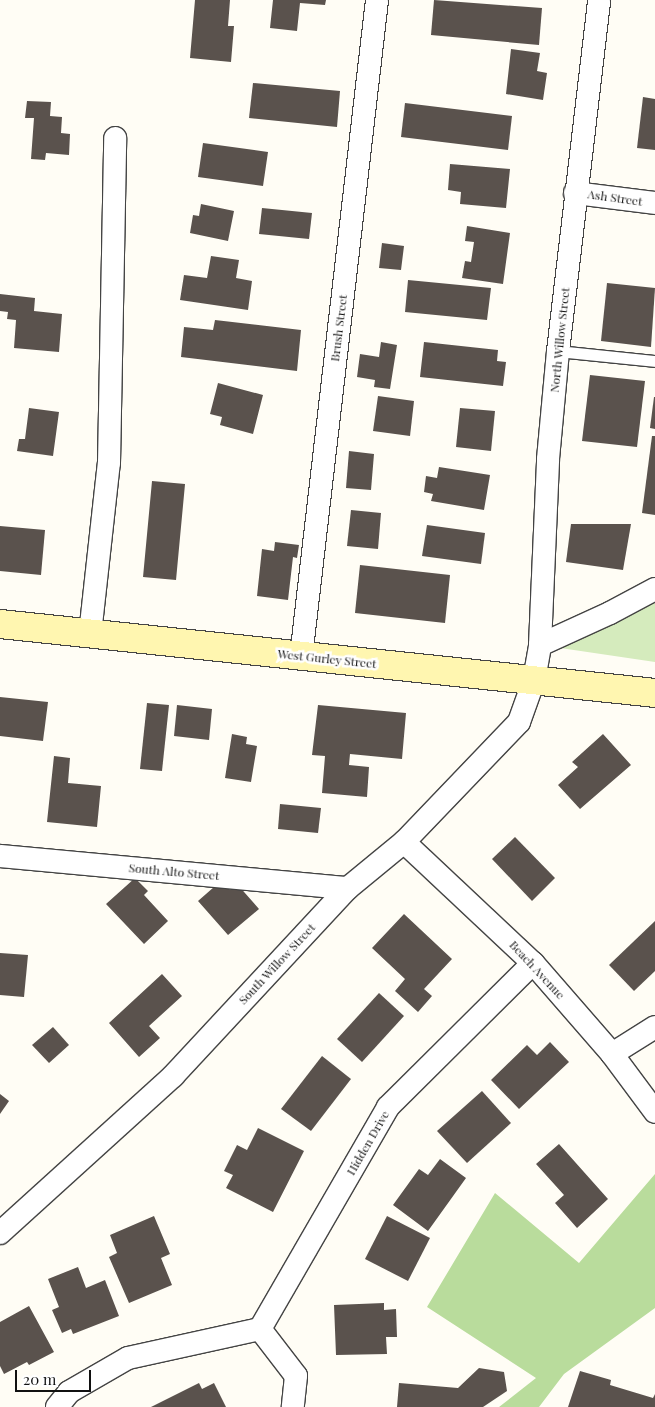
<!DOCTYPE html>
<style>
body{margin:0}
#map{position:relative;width:655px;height:1407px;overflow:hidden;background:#fffdf5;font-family:"Playfair Display",serif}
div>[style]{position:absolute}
.green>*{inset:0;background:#d5ebbd}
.forest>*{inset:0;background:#b9dc9c}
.building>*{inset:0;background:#5a524d}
.roads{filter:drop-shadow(1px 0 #444) drop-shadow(-1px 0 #444) drop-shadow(0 1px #444) drop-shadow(0 -1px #444)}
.service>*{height:11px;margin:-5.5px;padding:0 5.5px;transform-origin:5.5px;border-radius:5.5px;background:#fff}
.minor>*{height:22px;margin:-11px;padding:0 11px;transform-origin:11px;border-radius:11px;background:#fff}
.secondary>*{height:28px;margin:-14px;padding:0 14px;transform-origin:14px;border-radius:14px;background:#fff6b0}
span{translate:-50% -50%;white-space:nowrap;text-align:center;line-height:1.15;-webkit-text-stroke:5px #fff;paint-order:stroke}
.street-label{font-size:12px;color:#111}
.scale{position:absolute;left:15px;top:1370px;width:76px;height:22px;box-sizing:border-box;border:2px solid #111;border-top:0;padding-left:6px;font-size:15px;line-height:18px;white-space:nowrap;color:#111;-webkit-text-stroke:4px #fff;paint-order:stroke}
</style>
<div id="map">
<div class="green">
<i style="clip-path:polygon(655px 589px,655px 662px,540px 645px)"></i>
</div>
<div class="forest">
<i style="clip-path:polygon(655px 1174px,655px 1308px,564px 1374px,539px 1407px,499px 1407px,536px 1378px,427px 1307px,495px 1193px,579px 1263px)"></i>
</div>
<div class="building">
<i style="clip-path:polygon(195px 0,230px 0,228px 26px,234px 26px,231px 62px,190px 58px)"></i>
<i style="clip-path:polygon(273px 0,326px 0,325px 5px,300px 3px,297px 31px,270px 28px)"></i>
<i style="clip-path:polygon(434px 0,542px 8px,539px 45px,431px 35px)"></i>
<i style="clip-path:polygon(511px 49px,540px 53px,537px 71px,547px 73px,543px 100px,506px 94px)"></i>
<i style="clip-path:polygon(253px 83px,340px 91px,337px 127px,249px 118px)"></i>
<i style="clip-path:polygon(643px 97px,655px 99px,655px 150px,637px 148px)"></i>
<i style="clip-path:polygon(27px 101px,51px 102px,50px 116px,62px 117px,61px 133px,70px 134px,69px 155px,46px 153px,45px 160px,31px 159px,34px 118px,25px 118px)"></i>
<i style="clip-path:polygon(405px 103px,512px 116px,508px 150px,401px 137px)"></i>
<i style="clip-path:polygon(203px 143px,268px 152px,263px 186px,198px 177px)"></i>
<i style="clip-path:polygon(450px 164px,510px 169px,506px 208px,460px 204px,461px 192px,448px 190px)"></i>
<i style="clip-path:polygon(201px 204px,234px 211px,228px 241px,190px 233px,193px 215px,199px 216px)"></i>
<i style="clip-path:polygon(262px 208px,312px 213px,309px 239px,259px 234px)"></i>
<i style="clip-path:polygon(467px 226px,510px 233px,503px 284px,462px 278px,465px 261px,471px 262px,474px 242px,465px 241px)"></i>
<i style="clip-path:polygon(382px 243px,404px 246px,401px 270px,379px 268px)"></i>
<i style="clip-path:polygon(211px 256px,239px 260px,236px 278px,252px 281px,248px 310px,180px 300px,184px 275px,207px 278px)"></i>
<i style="clip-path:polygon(408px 280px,491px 288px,487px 320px,405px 312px)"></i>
<i style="clip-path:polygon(607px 283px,655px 288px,651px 347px,601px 341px)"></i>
<i style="clip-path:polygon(0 294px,35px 298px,34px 311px,62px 314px,59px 352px,14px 348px,16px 320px,7px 319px,8px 312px,0 311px)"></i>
<i style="clip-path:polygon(215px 320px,301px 330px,297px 371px,181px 357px,184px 327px,213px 330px)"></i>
<i style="clip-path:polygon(381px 342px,397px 345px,390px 389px,374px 387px,375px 380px,357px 377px,360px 354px,379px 357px)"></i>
<i style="clip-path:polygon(424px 342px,498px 350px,497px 361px,506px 362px,503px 386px,420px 377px)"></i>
<i style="clip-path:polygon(590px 375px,645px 381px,637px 447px,582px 441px)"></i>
<i style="clip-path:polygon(218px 383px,263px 395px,253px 434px,220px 425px,222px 417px,210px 414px)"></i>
<i style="clip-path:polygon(378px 396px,414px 401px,410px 436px,373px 431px)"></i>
<i style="clip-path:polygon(654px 397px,655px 397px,655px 429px,650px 428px)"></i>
<i style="clip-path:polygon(29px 408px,59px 412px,53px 456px,17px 451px,19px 439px,25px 439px)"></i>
<i style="clip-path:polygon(460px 408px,495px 411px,491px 451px,456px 447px)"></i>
<i style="clip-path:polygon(652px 436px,655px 436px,655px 515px,642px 513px)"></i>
<i style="clip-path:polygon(349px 451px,374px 454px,371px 490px,346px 488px)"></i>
<i style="clip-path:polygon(439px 467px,490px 475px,484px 510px,431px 501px,433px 494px,424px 492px,426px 476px,437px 478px)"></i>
<i style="clip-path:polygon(152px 481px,185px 484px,176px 580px,143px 577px)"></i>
<i style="clip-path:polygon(351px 510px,381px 513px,378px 549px,347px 546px)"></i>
<i style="clip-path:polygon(571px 524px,631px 524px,623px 570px,566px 562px)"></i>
<i style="clip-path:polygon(427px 525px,485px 533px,481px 564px,422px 556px)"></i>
<i style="clip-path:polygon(0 526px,45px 530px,41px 575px,0 571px)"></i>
<i style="clip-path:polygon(275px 542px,299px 545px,297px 558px,293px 557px,288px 600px,257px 596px,262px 549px,274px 551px)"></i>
<i style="clip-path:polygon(360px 565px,450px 575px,445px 623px,355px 613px)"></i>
<i style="clip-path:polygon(0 697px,48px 702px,43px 741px,0 736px)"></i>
<i style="clip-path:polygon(147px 703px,169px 705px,162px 771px,140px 769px)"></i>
<i style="clip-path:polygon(177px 705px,212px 709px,209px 740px,174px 736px)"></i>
<i style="clip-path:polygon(318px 705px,406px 713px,402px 759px,350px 754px,349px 765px,369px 767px,367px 797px,322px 793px,325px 756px,312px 755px)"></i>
<i style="clip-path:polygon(232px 734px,247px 737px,246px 744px,257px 746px,251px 782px,225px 778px)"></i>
<i style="clip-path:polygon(603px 734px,631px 765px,580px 809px,558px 785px,578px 767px,572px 762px)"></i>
<i style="clip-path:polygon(54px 756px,70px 758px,68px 783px,101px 786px,97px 827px,47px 822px)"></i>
<i style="clip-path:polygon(280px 804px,321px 808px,318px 833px,278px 829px)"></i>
<i style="clip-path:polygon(515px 837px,555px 878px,532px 901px,492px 859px)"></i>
<i style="clip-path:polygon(135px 878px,148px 891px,144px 895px,168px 921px,144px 944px,106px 904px)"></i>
<i style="clip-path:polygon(222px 880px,230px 890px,237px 884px,259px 909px,228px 935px,198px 901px)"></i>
<i style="clip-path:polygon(404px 914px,452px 959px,424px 989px,432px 996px,418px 1012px,395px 991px,405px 979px,372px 948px)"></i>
<i style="clip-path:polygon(655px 921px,655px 971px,634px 991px,609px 965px)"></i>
<i style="clip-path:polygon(0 953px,28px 955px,24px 997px,0 995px)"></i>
<i style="clip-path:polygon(162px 974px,182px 996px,149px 1026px,160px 1038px,139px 1057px,109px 1023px)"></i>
<i style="clip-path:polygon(379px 993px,404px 1016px,362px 1062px,337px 1039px)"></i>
<i style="clip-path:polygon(53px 1027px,69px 1045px,49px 1063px,32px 1045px)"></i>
<i style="clip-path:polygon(550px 1042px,569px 1062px,519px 1109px,491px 1080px,527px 1045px,537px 1055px)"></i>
<i style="clip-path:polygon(322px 1056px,351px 1079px,311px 1131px,281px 1109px)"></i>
<i style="clip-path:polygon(482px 1091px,511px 1123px,467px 1163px,437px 1131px)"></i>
<i style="clip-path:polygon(0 1094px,9px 1101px,0 1114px)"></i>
<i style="clip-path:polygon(258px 1128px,304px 1151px,273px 1212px,226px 1188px,233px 1175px,224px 1171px,237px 1145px,247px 1150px)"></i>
<i style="clip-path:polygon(559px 1144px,608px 1199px,577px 1228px,555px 1203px,564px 1195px,536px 1164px)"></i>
<i style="clip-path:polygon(440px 1159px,466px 1178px,428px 1231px,393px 1205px,419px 1169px,428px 1175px)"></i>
<i style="clip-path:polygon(154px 1216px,170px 1254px,161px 1258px,172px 1285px,129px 1303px,109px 1257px,117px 1253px,110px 1235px)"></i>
<i style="clip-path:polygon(387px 1216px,430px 1238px,408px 1281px,365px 1259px)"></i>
<i style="clip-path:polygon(78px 1267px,86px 1288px,105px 1280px,119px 1316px,73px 1334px,71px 1329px,62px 1333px,52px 1310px,59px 1307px,48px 1279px)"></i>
<i style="clip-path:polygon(384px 1303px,384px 1310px,396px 1309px,397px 1337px,386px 1337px,387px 1354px,336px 1355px,334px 1305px)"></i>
<i style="clip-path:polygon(29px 1306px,54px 1352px,29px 1365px,27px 1362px,4px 1374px,0 1366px,0 1322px)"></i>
<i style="clip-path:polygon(479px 1368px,504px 1372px,507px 1391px,483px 1407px,397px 1407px,399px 1383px,458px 1388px)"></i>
<i style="clip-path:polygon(580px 1371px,611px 1380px,610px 1385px,653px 1398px,655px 1394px,655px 1407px,568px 1407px)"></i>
<i style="clip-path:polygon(199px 1383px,202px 1389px,214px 1383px,226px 1407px,151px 1407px)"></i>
</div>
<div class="roads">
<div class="service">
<i style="left:558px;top:351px;width:98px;rotate:5.9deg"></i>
</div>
<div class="minor">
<i style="left:575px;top:193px;width:81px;rotate:7.1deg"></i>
<i style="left:90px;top:634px;width:172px;rotate:-83.7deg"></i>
<i style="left:109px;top:463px;width:325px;rotate:-88.9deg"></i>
<i style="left:540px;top:645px;width:77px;rotate:-24.6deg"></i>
<i style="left:610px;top:613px;width:51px;rotate:-28.1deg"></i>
<i style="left:301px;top:657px;width:661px;rotate:-83.4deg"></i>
<i style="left:404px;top:842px;width:177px;rotate:43.2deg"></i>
<i style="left:533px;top:963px;width:121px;rotate:49deg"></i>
<i style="left:612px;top:1054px;width:72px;rotate:53.4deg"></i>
<i style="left:0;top:856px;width:349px;rotate:5.3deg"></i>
<i style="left:612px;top:1054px;width:51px;rotate:-32.1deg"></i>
<i style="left:0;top:1233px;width:234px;rotate:-42.2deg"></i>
<i style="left:173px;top:1076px;width:257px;rotate:-47.1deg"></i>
<i style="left:348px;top:888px;width:72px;rotate:-39.4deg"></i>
<i style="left:404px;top:842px;width:166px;rotate:-46.2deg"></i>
<i style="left:519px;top:722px;width:45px;rotate:-70.3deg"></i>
<i style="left:534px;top:680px;width:36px;rotate:-80deg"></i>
<i style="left:540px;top:645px;width:186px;rotate:-87.5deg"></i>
<i style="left:548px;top:459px;width:108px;rotate:-84.7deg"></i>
<i style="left:558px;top:351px;width:353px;rotate:-83.3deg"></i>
<i style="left:260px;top:1329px;width:59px;rotate:52.5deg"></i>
<i style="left:296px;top:1376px;width:31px;rotate:96deg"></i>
<i style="left:57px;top:1407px;width:19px;rotate:-51deg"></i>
<i style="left:69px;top:1392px;width:68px;rotate:-30deg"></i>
<i style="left:128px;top:1358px;width:135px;rotate:-12.4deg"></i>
<i style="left:260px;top:1329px;width:256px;rotate:-60deg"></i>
<i style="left:388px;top:1107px;width:204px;rotate:-44.8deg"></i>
</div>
<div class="secondary">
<i style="left:0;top:624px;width:659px;rotate:6.01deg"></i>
</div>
</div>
<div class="street-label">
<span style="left:615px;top:198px;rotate:8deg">Ash Street</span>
<span style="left:339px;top:328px;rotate:-83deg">Brush Street</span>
<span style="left:560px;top:340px;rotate:-84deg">North Willow Street</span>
<span style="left:327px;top:659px;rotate:6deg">West Gurley Street</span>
<span style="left:174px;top:872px;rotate:5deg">South Alto Street</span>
<span style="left:277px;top:964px;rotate:-47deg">South Willow Street</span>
<span style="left:537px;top:970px;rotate:47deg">Beach Avenue</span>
<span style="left:368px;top:1143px;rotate:-60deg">Hidden Drive</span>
</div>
<div class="scale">20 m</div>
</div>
